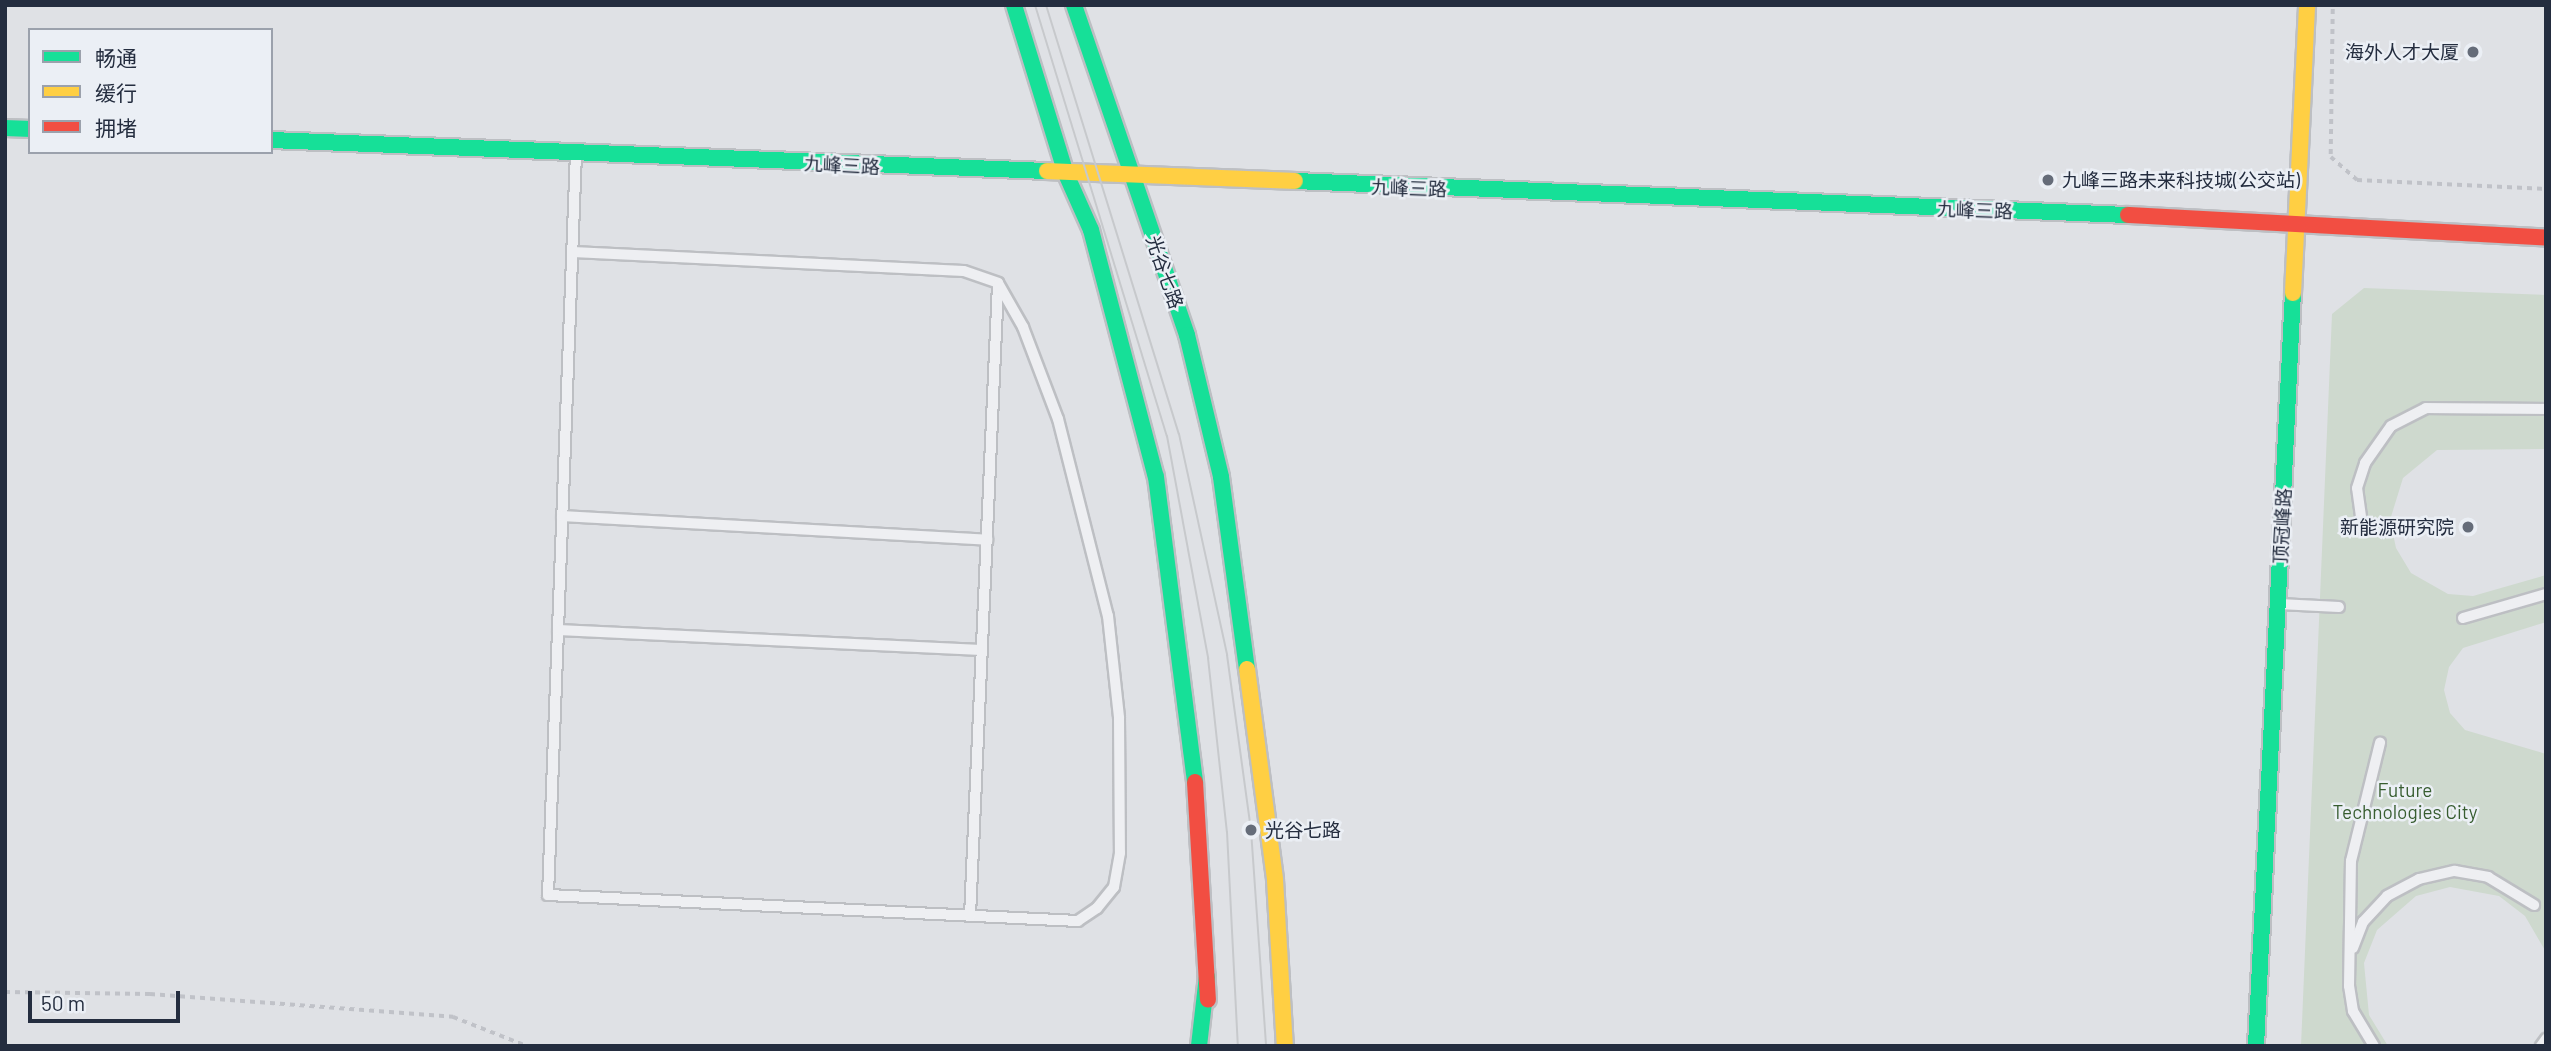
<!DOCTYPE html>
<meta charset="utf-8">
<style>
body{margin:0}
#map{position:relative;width:2551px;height:1051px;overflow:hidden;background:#dfe1e5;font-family:Barlow,"Noto Sans SC",sans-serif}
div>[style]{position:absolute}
.green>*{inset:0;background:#ced9ce}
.path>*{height:3.5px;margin-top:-1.75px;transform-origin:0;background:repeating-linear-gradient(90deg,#c0c2c8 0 5px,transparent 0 10px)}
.roads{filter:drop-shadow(2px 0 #bdbfc3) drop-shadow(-2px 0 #bdbfc3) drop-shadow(0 2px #bdbfc3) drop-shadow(0 -2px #bdbfc3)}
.lane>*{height:10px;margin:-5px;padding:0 5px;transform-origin:5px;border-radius:5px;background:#eeeff2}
.fast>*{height:16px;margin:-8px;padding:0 8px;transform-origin:8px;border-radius:8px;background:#16e098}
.slow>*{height:16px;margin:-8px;padding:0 8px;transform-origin:8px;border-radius:8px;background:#ffcf43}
.jam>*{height:16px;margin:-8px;padding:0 8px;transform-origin:8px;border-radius:8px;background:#f24e42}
.tram>*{height:2px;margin:-1px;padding:0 1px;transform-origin:1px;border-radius:1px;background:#c7c9cc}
.dots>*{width:19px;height:19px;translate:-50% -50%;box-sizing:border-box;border:4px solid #ebeff5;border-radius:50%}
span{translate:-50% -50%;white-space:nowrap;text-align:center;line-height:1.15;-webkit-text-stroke:5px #ebeff5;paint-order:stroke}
.poi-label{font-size:19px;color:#242d3f}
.right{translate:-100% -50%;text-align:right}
.left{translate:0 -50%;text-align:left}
.street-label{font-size:19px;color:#242d3f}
.park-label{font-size:19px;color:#375d30}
.frame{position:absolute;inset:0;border:7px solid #242d3f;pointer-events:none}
.legend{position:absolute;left:28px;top:28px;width:245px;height:126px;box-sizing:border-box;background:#ebeff5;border:2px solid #9ba1ac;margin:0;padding:9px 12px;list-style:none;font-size:21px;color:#242d3f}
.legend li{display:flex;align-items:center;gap:14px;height:35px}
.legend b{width:35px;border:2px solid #9ba1ac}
.scale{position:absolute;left:28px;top:991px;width:152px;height:32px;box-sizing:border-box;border:4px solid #242d3f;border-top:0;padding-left:9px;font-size:21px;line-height:24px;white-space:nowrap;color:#242d3f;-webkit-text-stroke:5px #ebeff5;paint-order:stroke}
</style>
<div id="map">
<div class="green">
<i style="clip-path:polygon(2364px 288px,2546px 295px,2546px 449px,2437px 450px,2403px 478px,2390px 520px,2396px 548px,2411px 573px,2448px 594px,2473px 596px,2546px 575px,2546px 622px,2463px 648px,2449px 667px,2444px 690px,2450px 713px,2465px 730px,2546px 754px,2546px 952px,2525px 916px,2499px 896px,2450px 887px,2416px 896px,2377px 930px,2364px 963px,2369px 1015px,2388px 1046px,2301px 1046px,2332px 314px)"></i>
</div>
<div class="path">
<i style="left:2333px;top:9px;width:148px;rotate:90.8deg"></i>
<i style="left:2331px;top:157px;width:35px;rotate:41deg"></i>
<i style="left:2357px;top:180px;width:189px;rotate:2.7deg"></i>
<i style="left:5px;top:992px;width:145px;rotate:0.8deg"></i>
<i style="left:150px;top:994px;width:304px;rotate:4.3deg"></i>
<i style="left:453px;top:1017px;width:79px;rotate:21.4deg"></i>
</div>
<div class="roads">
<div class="lane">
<i style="left:573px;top:252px;width:391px;rotate:2.8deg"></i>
<i style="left:964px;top:271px;width:36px;rotate:19deg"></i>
<i style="left:998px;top:283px;width:51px;rotate:60.4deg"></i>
<i style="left:1023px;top:327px;width:98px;rotate:69.2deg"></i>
<i style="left:1058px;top:419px;width:203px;rotate:75.8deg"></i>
<i style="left:1108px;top:616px;width:103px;rotate:83.8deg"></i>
<i style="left:1119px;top:718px;width:135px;rotate:89.6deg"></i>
<i style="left:1120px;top:853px;width:35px;rotate:100deg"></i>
<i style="left:1114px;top:887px;width:27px;rotate:129deg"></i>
<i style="left:1097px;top:908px;width:23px;rotate:146deg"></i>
<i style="left:1078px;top:921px;width:531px;rotate:-177.19deg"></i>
<i style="left:548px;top:895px;width:742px;rotate:-87.84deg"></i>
<i style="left:562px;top:516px;width:426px;rotate:3.2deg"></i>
<i style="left:2363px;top:531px;width:43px;rotate:-97.9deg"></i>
<i style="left:2357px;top:488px;width:26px;rotate:-72deg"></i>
<i style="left:2365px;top:463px;width:45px;rotate:-54.9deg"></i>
<i style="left:2391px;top:426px;width:39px;rotate:-27deg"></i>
<i style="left:2426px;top:408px;width:120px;rotate:0.5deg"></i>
<i style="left:2279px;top:604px;width:60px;rotate:2.9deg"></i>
<i style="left:2463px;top:618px;width:86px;rotate:-16.1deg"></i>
<i style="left:558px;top:630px;width:424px;rotate:2.7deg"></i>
<i style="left:970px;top:916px;width:633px;rotate:-87.46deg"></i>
<i style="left:2353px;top:948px;width:28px;rotate:-69deg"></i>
<i style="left:2363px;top:922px;width:35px;rotate:-47deg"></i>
<i style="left:2387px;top:896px;width:36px;rotate:-28deg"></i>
<i style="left:2419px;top:879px;width:37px;rotate:-13deg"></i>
<i style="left:2455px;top:871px;width:34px;rotate:10deg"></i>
<i style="left:2488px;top:877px;width:54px;rotate:31.3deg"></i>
<i style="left:2374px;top:1046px;width:41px;rotate:-121deg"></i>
<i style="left:2353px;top:1011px;width:25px;rotate:-99deg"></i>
<i style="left:2349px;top:986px;width:125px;rotate:-89.1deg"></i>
<i style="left:2351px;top:861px;width:122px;rotate:-76.2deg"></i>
<i style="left:2541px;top:1046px;width:9px;rotate:-54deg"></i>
</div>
<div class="fast">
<i style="left:1014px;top:5px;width:177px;rotate:72.9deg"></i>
<i style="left:1066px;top:174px;width:61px;rotate:65.9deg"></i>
<i style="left:1091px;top:230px;width:255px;rotate:75.3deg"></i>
<i style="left:1156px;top:477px;width:307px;rotate:82.7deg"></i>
<i style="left:1074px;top:5px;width:349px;rotate:71.1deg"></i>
<i style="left:1187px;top:335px;width:146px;rotate:76.5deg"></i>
<i style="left:1221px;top:477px;width:194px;rotate:82.3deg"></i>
<i style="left:5px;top:128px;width:25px;rotate:2deg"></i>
<i style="left:271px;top:140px;width:777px;rotate:2.29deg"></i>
<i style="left:1295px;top:181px;width:834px;rotate:2.34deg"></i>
<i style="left:1199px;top:1046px;width:70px;rotate:-83.5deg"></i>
<i style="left:2256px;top:1046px;width:754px;rotate:-87.19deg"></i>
</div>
<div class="slow">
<i style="left:1047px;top:171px;width:248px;rotate:2.3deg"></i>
<i style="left:2293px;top:293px;width:288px;rotate:-87.2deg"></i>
<i style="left:1247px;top:669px;width:213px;rotate:82.4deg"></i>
<i style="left:1275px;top:880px;width:166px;rotate:86.6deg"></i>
</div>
<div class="jam">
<i style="left:2128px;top:215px;width:419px;rotate:3.1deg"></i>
<i style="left:1195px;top:782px;width:218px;rotate:86.6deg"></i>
</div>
</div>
<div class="tram">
<i style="left:1035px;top:5px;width:451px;rotate:73deg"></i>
<i style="left:1167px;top:436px;width:226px;rotate:79.5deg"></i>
<i style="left:1208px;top:658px;width:175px;rotate:83.8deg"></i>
<i style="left:1227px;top:832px;width:214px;rotate:87.1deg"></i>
<i style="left:1046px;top:5px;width:449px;rotate:72.8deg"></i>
<i style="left:1179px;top:434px;width:226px;rotate:77.7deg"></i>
<i style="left:1227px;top:655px;width:177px;rotate:82.2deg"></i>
<i style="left:1251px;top:830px;width:217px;rotate:86deg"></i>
</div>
<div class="dots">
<i style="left:2473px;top:52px;background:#656c79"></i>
<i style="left:2048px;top:180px;background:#656c79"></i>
<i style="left:2468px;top:527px;background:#656c79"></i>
<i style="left:1251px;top:830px;background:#656c79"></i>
</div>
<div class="poi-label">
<span class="right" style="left:2459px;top:52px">海外人才大厦</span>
<span class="left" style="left:2062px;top:180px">九峰三路未来科技城(公交站)</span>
<span class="right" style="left:2454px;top:527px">新能源研究院</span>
<span class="left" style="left:1265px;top:830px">光谷七路</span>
</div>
<div class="street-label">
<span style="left:842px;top:165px;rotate:3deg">九峰三路</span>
<span style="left:1409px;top:188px;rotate:2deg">九峰三路</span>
<span style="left:1975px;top:210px;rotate:2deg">九峰三路</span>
<span style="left:1165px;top:272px;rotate:71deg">光谷七路</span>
<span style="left:2282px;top:526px;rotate:-87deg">顶冠峰路</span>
</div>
<div class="park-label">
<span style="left:2405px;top:801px">Future<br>Technologies City</span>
</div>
<div class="frame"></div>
<ul class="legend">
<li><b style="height:9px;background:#16e098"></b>畅通</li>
<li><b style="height:9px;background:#ffcf43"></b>缓行</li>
<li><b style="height:9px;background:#f24e42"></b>拥堵</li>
</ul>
<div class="scale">50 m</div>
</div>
